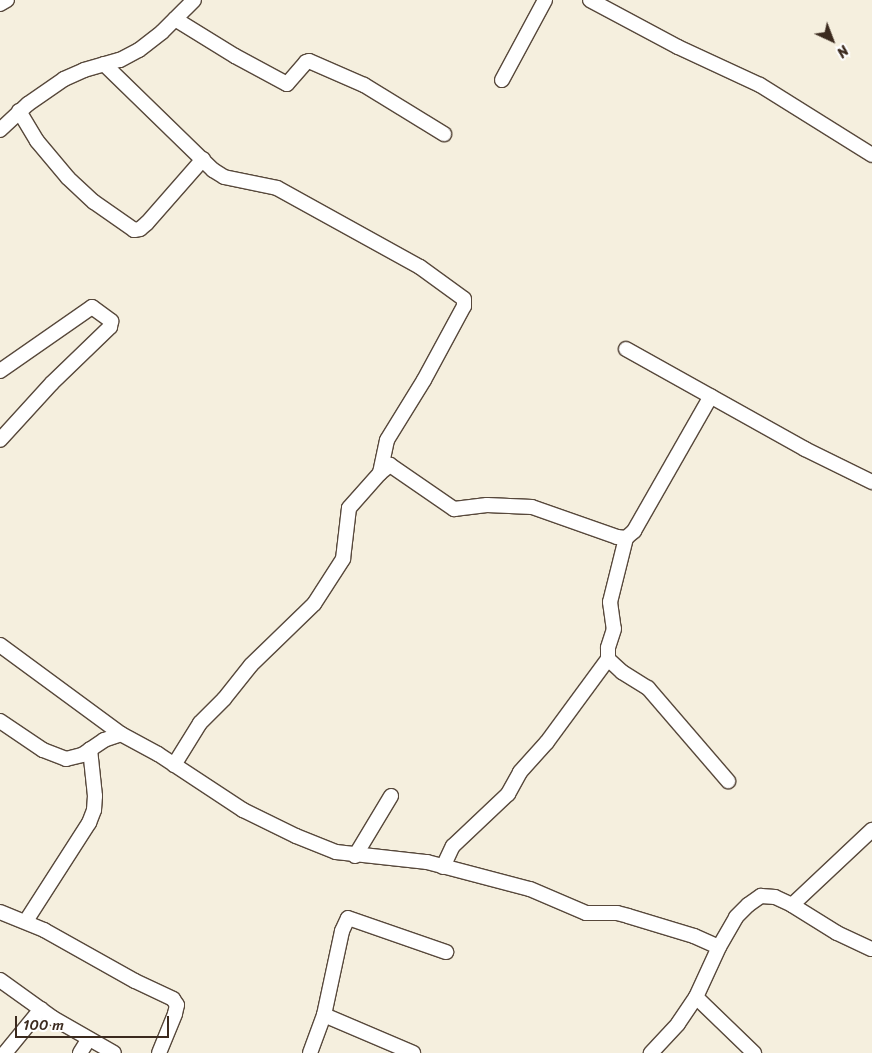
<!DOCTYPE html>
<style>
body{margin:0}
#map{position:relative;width:872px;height:1053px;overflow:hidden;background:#f5efde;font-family:Sriracha,sans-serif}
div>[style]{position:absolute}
.roads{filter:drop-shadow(1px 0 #57483b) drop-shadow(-1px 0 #57483b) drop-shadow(0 1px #57483b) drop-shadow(0 -1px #57483b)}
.minor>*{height:14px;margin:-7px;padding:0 7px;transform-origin:7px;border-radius:7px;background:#fff}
span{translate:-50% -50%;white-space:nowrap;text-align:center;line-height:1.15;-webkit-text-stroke:4.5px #fff;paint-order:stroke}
.north{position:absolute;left:807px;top:15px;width:50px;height:50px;-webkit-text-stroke:4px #fff;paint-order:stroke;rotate:137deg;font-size:14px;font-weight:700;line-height:20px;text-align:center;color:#3b2a1e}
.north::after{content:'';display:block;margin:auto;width:18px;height:22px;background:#3b2a1e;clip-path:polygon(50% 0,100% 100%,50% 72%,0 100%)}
.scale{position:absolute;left:15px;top:1016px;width:154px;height:22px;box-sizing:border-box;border:2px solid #3b2a1e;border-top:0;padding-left:6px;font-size:15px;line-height:18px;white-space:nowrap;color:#3b2a1e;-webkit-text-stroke:4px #fff;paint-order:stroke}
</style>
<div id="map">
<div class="roads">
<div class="minor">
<i style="left:590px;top:0;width:100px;rotate:28.1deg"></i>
<i style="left:678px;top:47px;width:90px;rotate:24.9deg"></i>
<i style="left:760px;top:85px;width:132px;rotate:32deg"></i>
<i style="left:0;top:4px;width:8px;rotate:-30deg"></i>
<i style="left:175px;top:19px;width:70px;rotate:31.7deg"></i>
<i style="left:235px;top:56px;width:59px;rotate:28.3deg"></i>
<i style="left:287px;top:84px;width:29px;rotate:-49deg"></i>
<i style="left:306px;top:62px;width:3px;rotate:-18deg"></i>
<i style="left:309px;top:61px;width:60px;rotate:23.6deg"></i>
<i style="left:364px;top:85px;width:94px;rotate:31.5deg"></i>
<i style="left:104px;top:64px;width:152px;rotate:44.2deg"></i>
<i style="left:213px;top:170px;width:13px;rotate:32deg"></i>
<i style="left:224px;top:177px;width:54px;rotate:11.7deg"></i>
<i style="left:277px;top:188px;width:163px;rotate:28.9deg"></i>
<i style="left:420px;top:267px;width:54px;rotate:36deg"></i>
<i style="left:464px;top:299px;width:7px;rotate:90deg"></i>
<i style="left:464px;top:306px;width:84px;rotate:118.4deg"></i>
<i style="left:424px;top:380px;width:70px;rotate:121.7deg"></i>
<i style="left:387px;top:440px;width:34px;rotate:102deg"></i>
<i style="left:502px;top:80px;width:91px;rotate:-61.7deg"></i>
<i style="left:19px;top:111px;width:35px;rotate:59deg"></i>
<i style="left:37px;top:141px;width:48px;rotate:50deg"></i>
<i style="left:68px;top:178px;width:35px;rotate:43deg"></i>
<i style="left:94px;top:202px;width:49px;rotate:35deg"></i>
<i style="left:134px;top:230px;width:6px;rotate:-9deg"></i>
<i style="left:140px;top:229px;width:9px;rotate:-41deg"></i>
<i style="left:147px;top:223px;width:85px;rotate:-48.8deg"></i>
<i style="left:0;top:130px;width:38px;rotate:-43deg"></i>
<i style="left:28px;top:104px;width:44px;rotate:-34.8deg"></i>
<i style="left:64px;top:79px;width:22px;rotate:-24deg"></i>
<i style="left:84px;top:70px;width:37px;rotate:-16deg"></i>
<i style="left:120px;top:60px;width:21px;rotate:-28deg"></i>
<i style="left:139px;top:50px;width:29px;rotate:-38deg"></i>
<i style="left:162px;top:32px;width:45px;rotate:-45deg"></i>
<i style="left:626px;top:349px;width:205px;rotate:29.2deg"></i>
<i style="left:805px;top:449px;width:75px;rotate:26.2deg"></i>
<i style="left:0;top:371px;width:112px;rotate:-34.8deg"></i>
<i style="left:92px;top:307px;width:24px;rotate:36deg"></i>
<i style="left:111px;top:321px;width:6px;rotate:99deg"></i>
<i style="left:110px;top:327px;width:81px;rotate:136deg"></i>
<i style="left:52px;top:383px;width:77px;rotate:132.4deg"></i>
<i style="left:626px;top:538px;width:66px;rotate:104deg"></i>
<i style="left:610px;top:602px;width:27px;rotate:82deg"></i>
<i style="left:614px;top:629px;width:20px;rotate:108deg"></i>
<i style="left:608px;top:648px;width:11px;rotate:90deg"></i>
<i style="left:608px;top:659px;width:19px;rotate:43deg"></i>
<i style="left:622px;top:672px;width:31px;rotate:32deg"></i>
<i style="left:648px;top:688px;width:123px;rotate:49.3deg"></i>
<i style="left:0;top:645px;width:150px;rotate:36.3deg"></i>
<i style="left:0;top:721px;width:52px;rotate:34deg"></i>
<i style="left:43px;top:750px;width:25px;rotate:21deg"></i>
<i style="left:66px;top:759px;width:16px;rotate:-14deg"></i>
<i style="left:82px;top:755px;width:27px;rotate:-34deg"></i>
<i style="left:104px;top:740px;width:18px;rotate:-19deg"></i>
<i style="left:121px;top:734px;width:42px;rotate:28.4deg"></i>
<i style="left:158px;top:754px;width:102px;rotate:33.4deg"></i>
<i style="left:243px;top:810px;width:59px;rotate:26.1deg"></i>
<i style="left:296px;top:836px;width:43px;rotate:21.8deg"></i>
<i style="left:336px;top:852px;width:92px;rotate:6.3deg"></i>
<i style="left:427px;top:862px;width:106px;rotate:14.7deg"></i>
<i style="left:530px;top:889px;width:61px;rotate:23.2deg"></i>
<i style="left:586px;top:913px;width:31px"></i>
<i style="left:617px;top:913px;width:11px;rotate:15deg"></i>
<i style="left:628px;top:916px;width:69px;rotate:16.9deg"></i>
<i style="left:694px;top:936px;width:27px;rotate:24deg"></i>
<i style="left:719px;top:947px;width:55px;rotate:114.7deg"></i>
<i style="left:696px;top:997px;width:32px;rotate:124deg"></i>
<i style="left:678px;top:1024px;width:40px;rotate:133deg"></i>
<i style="left:174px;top:765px;width:49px;rotate:-58.2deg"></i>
<i style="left:200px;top:723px;width:34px;rotate:-45deg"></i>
<i style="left:224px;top:699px;width:43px;rotate:-51.5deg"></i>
<i style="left:251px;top:665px;width:88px;rotate:-44.1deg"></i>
<i style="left:314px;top:604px;width:54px;rotate:-57.2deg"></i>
<i style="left:343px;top:559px;width:51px;rotate:-83.3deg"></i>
<i style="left:349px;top:508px;width:47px;rotate:-48.5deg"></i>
<i style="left:380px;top:473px;width:13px;rotate:-39deg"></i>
<i style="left:390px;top:465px;width:78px;rotate:34.5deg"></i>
<i style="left:454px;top:509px;width:33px;rotate:-7deg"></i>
<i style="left:487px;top:505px;width:45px;rotate:2.5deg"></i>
<i style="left:532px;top:507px;width:90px;rotate:19.4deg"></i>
<i style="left:617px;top:537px;width:9px;rotate:6deg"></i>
<i style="left:626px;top:538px;width:11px;rotate:-41deg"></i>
<i style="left:634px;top:531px;width:155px;rotate:-60.3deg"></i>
<i style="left:355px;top:856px;width:70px;rotate:-59deg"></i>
<i style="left:443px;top:867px;width:23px;rotate:-65deg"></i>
<i style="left:453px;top:846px;width:76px;rotate:-43.4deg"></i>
<i style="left:508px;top:794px;width:25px;rotate:-61deg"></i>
<i style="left:520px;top:772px;width:40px;rotate:-48deg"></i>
<i style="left:547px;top:742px;width:103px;rotate:-53.7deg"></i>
<i style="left:792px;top:905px;width:110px;rotate:-43.2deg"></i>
<i style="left:0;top:912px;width:48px;rotate:22.2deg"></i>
<i style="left:44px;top:930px;width:104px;rotate:29.3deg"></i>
<i style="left:135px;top:981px;width:42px;rotate:25.3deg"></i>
<i style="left:173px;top:999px;width:7px;rotate:56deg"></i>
<i style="left:177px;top:1005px;width:9px;rotate:103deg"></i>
<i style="left:175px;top:1014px;width:42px;rotate:112.3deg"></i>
<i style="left:26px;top:921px;width:117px;rotate:-57.3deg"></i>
<i style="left:89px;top:823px;width:14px;rotate:-69deg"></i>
<i style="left:94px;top:810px;width:14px;rotate:-86deg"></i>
<i style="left:95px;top:796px;width:47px;rotate:-96.1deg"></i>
<i style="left:719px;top:947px;width:34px;rotate:-60deg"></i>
<i style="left:736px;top:917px;width:17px;rotate:-45deg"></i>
<i style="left:748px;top:905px;width:16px;rotate:-35deg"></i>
<i style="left:761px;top:896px;width:14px;rotate:4deg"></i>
<i style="left:775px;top:897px;width:19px;rotate:25deg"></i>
<i style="left:792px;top:905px;width:53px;rotate:31.9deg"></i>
<i style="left:837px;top:933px;width:38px;rotate:25deg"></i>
<i style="left:0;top:980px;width:65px;rotate:35.6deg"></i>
<i style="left:53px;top:1018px;width:70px;rotate:29.8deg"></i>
<i style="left:696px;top:997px;width:81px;rotate:44deg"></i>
<i style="left:324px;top:1015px;width:97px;rotate:23.1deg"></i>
<i style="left:5px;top:1053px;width:57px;rotate:-50.7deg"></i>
<i style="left:80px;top:1053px;width:15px;rotate:-58deg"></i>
<i style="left:310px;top:1053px;width:40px;rotate:-69.8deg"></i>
<i style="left:324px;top:1015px;width:86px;rotate:-77.9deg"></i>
<i style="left:342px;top:931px;width:14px;rotate:-65deg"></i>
<i style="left:348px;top:918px;width:104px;rotate:19.1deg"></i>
</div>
</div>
<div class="north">N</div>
<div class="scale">100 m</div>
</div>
